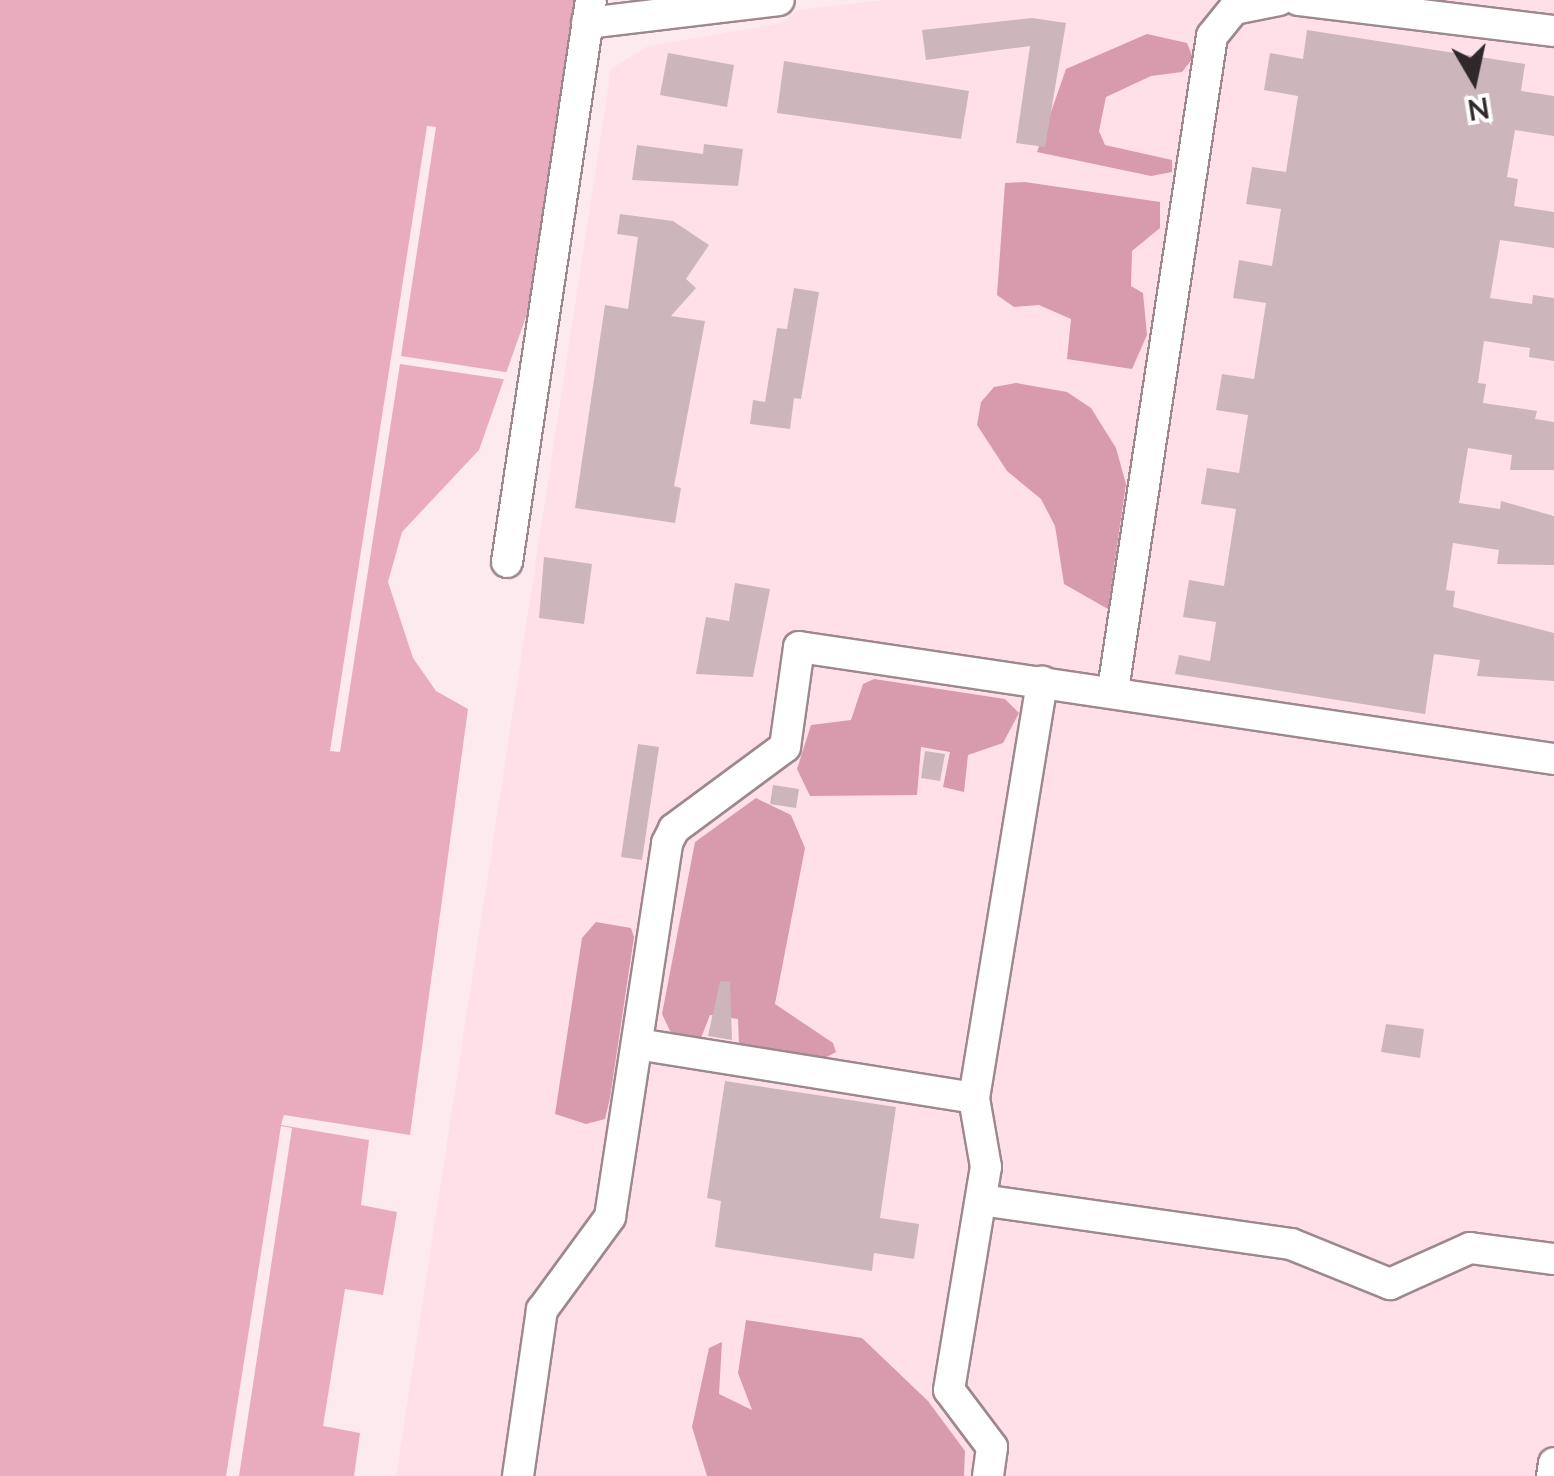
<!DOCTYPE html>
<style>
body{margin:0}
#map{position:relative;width:1554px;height:1476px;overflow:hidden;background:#fdeaef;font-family:Lato,sans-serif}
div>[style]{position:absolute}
.built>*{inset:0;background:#ffe0e8}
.forest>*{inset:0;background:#d79bad}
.water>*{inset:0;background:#e9acbe}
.pier>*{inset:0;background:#fdeaef}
.building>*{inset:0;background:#ccb6bb}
.roads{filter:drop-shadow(2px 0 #9d888d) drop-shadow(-2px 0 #9d888d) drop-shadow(0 2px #9d888d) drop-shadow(0 -2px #9d888d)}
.minor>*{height:30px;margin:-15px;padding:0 15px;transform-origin:15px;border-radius:15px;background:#fff}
span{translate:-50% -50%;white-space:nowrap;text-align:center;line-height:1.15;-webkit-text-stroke:10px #fdfdfd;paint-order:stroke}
.north{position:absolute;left:1424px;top:30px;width:100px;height:100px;-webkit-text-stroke:8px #fdfdfd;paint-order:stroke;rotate:171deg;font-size:28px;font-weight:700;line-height:40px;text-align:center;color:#31282b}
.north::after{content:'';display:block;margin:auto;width:35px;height:45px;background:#31282b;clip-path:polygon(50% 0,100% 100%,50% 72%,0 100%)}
</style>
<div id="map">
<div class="built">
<i style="clip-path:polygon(884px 0,1554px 0,1554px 1476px,396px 1476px,611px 69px,648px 46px,781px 23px,798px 10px)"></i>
</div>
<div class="forest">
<i style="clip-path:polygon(1147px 34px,1187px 43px,1193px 58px,1182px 72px,1151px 76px,1106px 97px,1099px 131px,1105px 145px,1172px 160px,1172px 172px,1151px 176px,1037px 152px,1066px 69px)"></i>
<i style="clip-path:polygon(1025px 182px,1160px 202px,1160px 228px,1132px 251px,1131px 286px,1143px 293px,1147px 335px,1132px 369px,1067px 359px,1071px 319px,1039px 305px,1014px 307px,997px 295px,1005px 183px)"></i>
<i style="clip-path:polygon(1016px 383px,1067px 392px,1091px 408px,1116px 448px,1126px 484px,1108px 609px,1064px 584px,1055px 526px,1041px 499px,1007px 471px,977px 425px,981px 402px,994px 387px)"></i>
<i style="clip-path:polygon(874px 679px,1005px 699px,1019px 713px,1003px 743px,968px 755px,964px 792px,943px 787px,950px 752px,921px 747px,917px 795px,810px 796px,797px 769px,811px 725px,851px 720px,863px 684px)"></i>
<i style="clip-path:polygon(756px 798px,791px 815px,805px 848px,775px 1004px,833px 1043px,836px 1052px,823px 1059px,739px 1046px,738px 1019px,710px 1015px,701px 1038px,671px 1033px,662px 1014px,695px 842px)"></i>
<i style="clip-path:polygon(596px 922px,631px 928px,634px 937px,610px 1098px,605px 1119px,586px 1124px,555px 1114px,582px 938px)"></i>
<i style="clip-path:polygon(746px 1320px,862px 1338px,928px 1401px,965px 1451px,964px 1476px,707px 1476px,692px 1427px,709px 1348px,722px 1342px,719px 1394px,752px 1410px,738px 1373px)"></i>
</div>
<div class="water">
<i style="clip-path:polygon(0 0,575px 0,528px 311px,479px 450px,402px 532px,388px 582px,413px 658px,436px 691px,468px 709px,410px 1135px,284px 1115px,281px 1125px,369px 1140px,361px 1205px,397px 1212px,383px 1295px,345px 1289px,323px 1426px,360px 1433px,354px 1476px,0 1476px)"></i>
</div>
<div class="pier">
<i style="clip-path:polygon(427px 126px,436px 127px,401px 356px,512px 373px,509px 380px,400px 364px,340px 752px,330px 751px)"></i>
<i style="clip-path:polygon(281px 1126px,292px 1128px,239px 1476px,226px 1476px)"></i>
</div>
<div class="building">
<i style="clip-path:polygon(1032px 18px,1066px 23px,1045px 147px,1016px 143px,1030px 46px,926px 60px,922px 30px)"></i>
<i style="clip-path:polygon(1307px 30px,1525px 64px,1521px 91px,1554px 96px,1554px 136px,1515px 130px,1507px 177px,1518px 179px,1514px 206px,1554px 212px,1554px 248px,1500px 240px,1490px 298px,1532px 304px,1533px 295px,1554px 298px,1554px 361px,1529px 357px,1530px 348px,1484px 341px,1478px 383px,1486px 384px,1483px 403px,1537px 411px,1535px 419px,1554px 422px,1554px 470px,1510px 470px,1512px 455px,1468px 448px,1459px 503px,1500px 509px,1501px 501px,1554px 516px,1554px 565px,1497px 564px,1499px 550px,1453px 543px,1446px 590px,1455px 591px,1453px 607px,1554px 633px,1554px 681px,1477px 676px,1480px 660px,1434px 654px,1425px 714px,1175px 674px,1179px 655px,1210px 661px,1216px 622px,1183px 617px,1189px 580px,1224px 586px,1236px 509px,1201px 504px,1207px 468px,1239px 473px,1248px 415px,1216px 410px,1222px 374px,1254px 379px,1266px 303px,1233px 298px,1239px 260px,1272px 266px,1281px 209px,1246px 204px,1252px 167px,1286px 172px,1298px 96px,1264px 90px,1270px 53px,1303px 59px)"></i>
<i style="clip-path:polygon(668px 53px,734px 65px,727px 107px,660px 95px)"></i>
<i style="clip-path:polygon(784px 61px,969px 91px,961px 139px,777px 113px)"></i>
<i style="clip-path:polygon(704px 144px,743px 149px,738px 186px,632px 180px,637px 145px,703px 154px)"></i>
<i style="clip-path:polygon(620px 214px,673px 221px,709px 245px,686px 279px,696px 288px,671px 316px,705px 321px,674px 486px,681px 488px,675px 523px,575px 508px,605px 305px,628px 309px,638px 237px,617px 234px)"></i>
<i style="clip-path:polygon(794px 288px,819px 292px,801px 399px,794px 398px,790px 429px,750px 424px,753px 400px,765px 402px,777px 328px,787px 329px)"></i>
<i style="clip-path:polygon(544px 557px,592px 564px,584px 624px,539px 618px)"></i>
<i style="clip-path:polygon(735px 583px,770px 589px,753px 677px,696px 674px,706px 617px,729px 621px)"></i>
<i style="clip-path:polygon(638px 744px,659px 747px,642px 860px,621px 857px)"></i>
<i style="clip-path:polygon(925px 751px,945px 754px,940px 781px,921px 778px)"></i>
<i style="clip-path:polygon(773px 785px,799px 789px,796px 808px,770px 804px)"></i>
<i style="clip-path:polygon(720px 981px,730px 982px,732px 1040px,708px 1036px)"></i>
<i style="clip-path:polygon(1386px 1024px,1424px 1029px,1420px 1058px,1381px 1052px)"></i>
<i style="clip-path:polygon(725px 1081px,896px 1107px,880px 1218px,919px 1224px,914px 1259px,874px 1253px,872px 1271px,715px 1247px,721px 1201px,707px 1198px)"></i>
</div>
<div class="roads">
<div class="minor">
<i style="left:1298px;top:0;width:258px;rotate:6.9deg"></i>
<i style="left:587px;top:23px;width:193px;rotate:-6.8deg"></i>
<i style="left:507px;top:562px;width:568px;rotate:-81.5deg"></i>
<i style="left:1113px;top:690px;width:661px;rotate:-81.39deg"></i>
<i style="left:1212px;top:36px;width:35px;rotate:-51deg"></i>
<i style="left:1234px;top:9px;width:46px;rotate:-11.3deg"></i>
<i style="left:637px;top:1044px;width:341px;rotate:9.1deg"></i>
<i style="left:981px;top:1200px;width:313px;rotate:8.1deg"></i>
<i style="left:1291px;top:1244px;width:107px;rotate:22deg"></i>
<i style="left:1390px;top:1284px;width:88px;rotate:-24.2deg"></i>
<i style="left:1470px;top:1248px;width:85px;rotate:7.5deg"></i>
<i style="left:518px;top:1476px;width:168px;rotate:-81.8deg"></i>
<i style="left:542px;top:1310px;width:115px;rotate:-53.8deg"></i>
<i style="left:610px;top:1217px;width:378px;rotate:-81.3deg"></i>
<i style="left:667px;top:843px;width:16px;rotate:-63deg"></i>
<i style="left:674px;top:829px;width:138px;rotate:-36.5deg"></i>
<i style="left:785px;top:747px;width:101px;rotate:-82deg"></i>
<i style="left:799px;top:647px;width:763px;rotate:8.44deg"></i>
<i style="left:988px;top:1476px;width:29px;rotate:-82deg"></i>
<i style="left:992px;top:1447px;width:71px;rotate:-127deg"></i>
<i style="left:949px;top:1390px;width:226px;rotate:-80.6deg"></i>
<i style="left:986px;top:1167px;width:70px;rotate:-99.9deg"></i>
<i style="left:974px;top:1098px;width:422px;rotate:-80.7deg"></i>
<i style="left:1552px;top:1476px;width:13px;rotate:-81deg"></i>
</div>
</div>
<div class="north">N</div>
</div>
